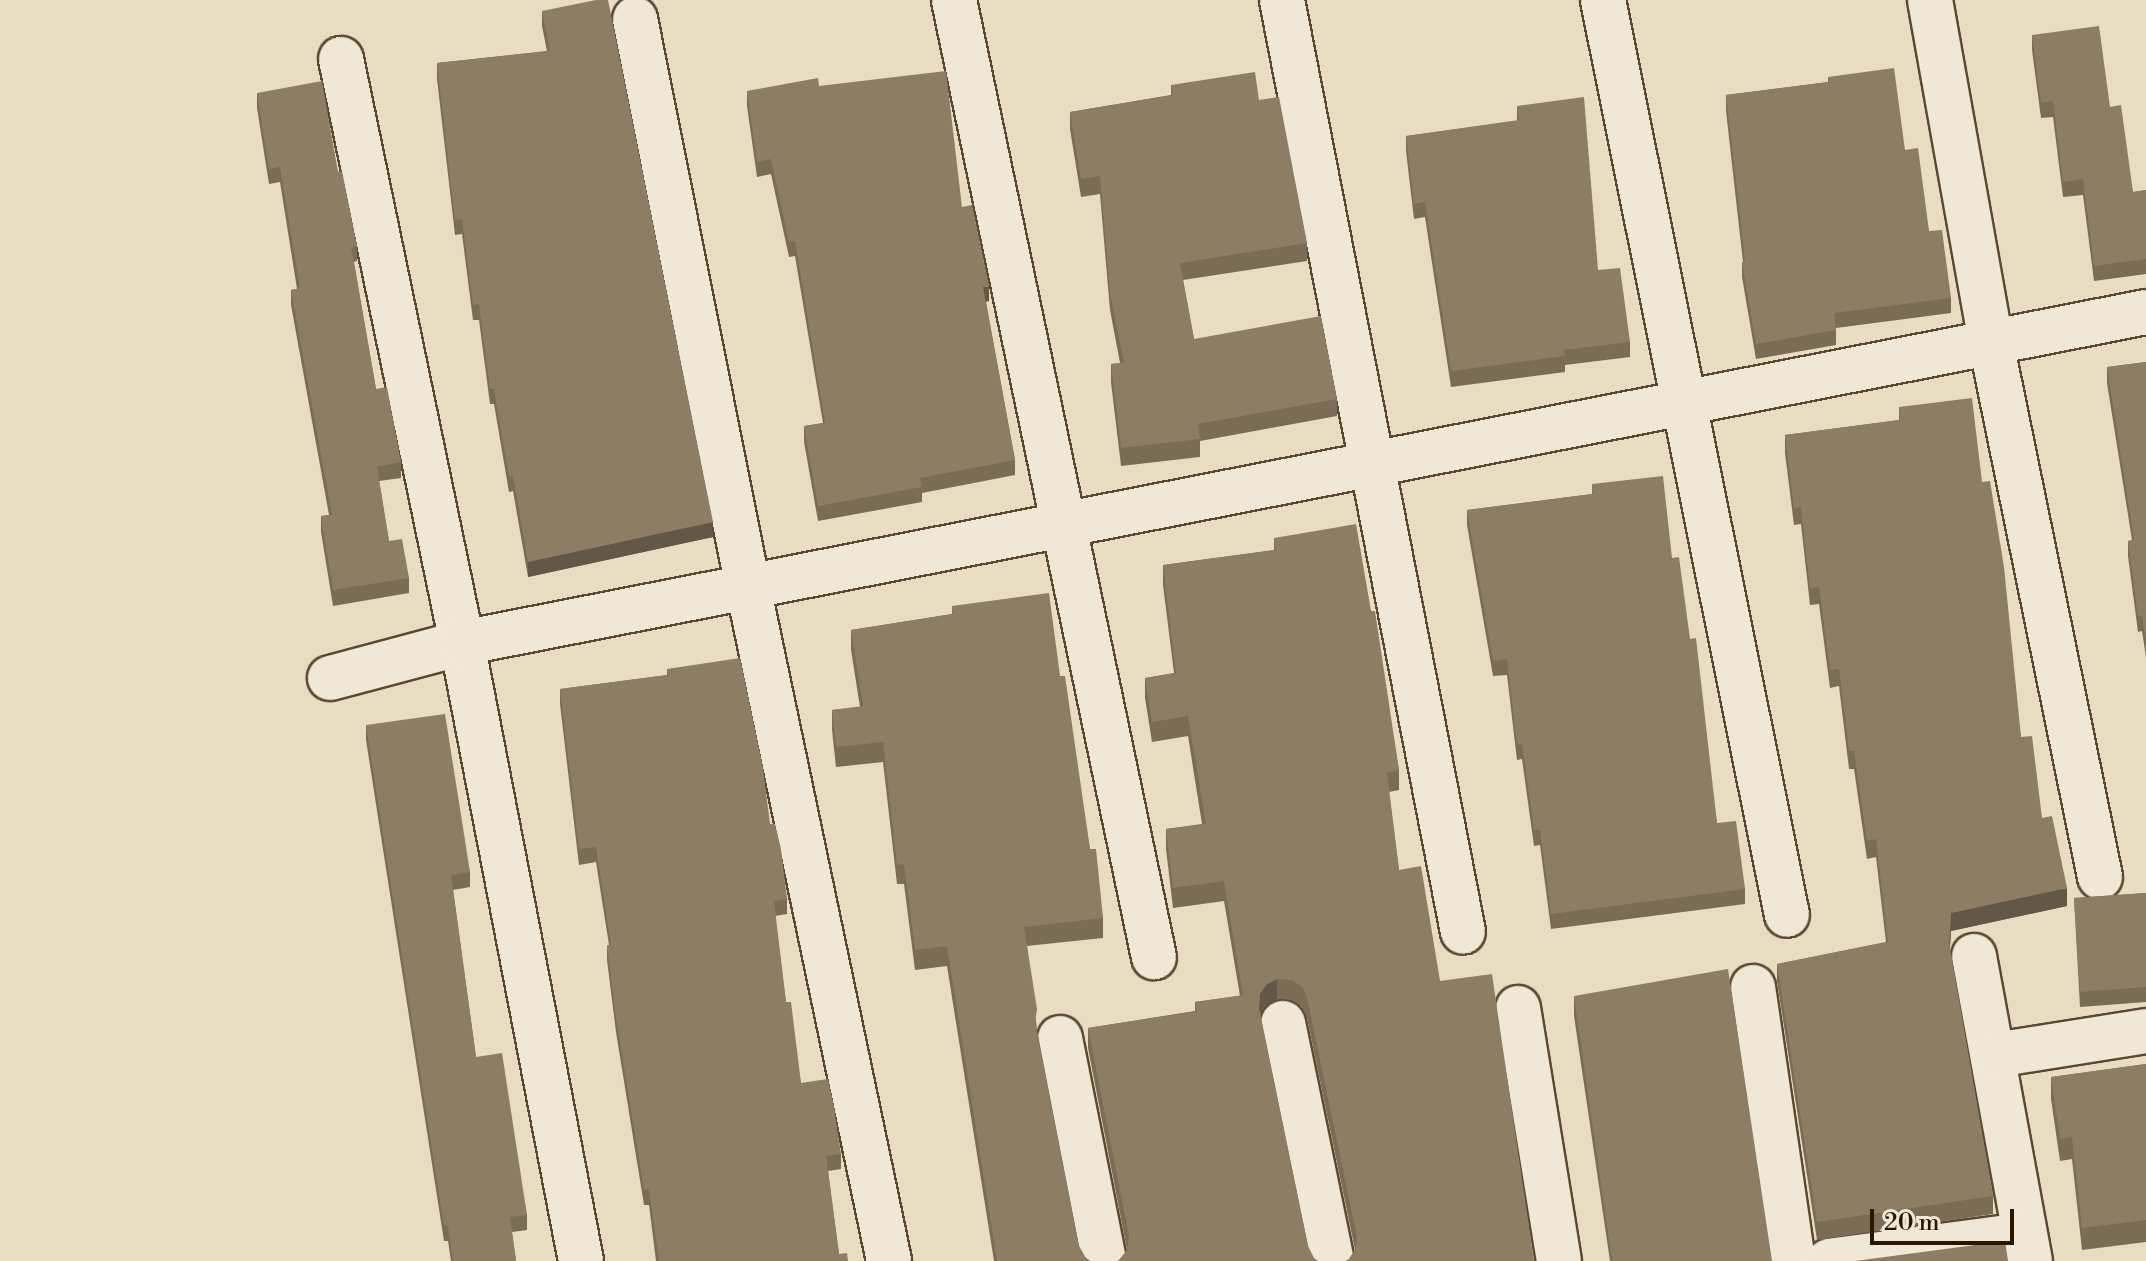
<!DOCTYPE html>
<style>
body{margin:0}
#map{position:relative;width:2146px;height:1261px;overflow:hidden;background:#e8dcc2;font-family:"Libre Bodoni",serif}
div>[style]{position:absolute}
.roads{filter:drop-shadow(2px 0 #5b4830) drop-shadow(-2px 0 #5b4830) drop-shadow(0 2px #5b4830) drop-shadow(0 -2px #5b4830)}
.minor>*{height:44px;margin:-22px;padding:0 22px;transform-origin:22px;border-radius:22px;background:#f0e8d7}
.wall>*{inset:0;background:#7a6c57}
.shaded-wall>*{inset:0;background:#635847}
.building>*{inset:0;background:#8e7d65}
span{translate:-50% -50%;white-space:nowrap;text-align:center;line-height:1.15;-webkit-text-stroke:8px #f0e8d7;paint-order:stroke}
.scale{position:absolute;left:1870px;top:1209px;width:144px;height:36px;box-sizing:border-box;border:4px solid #2c1600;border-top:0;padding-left:10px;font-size:24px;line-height:28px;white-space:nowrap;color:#2c1600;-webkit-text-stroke:6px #f0e8d7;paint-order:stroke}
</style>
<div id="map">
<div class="roads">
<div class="minor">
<i style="left:954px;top:0;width:978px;rotate:78.2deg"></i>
<i style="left:1282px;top:0;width:949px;rotate:79.01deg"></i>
<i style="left:1603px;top:0;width:933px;rotate:78.63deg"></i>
<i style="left:1930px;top:0;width:348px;rotate:79.9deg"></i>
<i style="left:1991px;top:343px;width:545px;rotate:78.46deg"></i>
<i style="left:635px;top:19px;width:579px;rotate:78.75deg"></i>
<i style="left:748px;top:587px;width:689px;rotate:78.18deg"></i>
<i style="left:341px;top:59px;width:596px;rotate:78.29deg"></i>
<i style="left:462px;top:643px;width:629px;rotate:79.1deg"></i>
<i style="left:330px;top:678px;width:137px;rotate:-14.9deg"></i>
<i style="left:462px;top:643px;width:1716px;rotate:-11.12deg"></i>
<i style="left:1974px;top:956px;width:310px;rotate:79.6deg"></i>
<i style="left:1753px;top:987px;width:277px;rotate:81.7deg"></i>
<i style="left:1518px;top:1008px;width:256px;rotate:80.8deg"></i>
<i style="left:1283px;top:1023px;width:243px;rotate:78.4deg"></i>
<i style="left:1060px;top:1038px;width:227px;rotate:78.8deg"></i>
<i style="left:1995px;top:1055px;width:153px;rotate:-9deg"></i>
<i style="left:1829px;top:1261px;width:196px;rotate:-7.6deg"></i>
</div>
</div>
<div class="wall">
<i style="clip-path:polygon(542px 11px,713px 537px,528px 577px,513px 491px,509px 492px,494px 404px,490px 404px,479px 320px,473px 320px,462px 234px,455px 235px,437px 79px,437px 63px,547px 51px,542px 26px)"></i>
<i style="clip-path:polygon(2032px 35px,2110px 107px,2133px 192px,2146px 190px,2146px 274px,2094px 281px,2083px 195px,2063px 197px,2053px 117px,2041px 118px,2032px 50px)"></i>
<i style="clip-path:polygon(1828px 77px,1905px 150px,1929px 231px,1951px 298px,1951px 313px,1836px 328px,1836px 345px,1756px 359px,1742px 277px,1742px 262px,1743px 262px,1726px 111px,1726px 95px,1828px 82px)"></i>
<i style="clip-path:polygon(1171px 85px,1259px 100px,1307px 243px,1307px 261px,1183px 280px,1194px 339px,1337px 399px,1337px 416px,1200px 441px,1200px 457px,1121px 466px,1111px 382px,1111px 364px,1120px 363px,1110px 310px,1100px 194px,1081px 197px,1070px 129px,1070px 112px,1171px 95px)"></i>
<i style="clip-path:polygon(819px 86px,962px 207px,989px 301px,986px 302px,1015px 460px,1015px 475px,922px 493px,922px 502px,818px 521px,804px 442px,804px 426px,823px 423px,795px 256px,789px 257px,771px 174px,757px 177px,747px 106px,747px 91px)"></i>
<i style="clip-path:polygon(257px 93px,338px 172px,357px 246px,357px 261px,354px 262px,376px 389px,401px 462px,401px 478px,379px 481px,389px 541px,409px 578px,409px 593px,333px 606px,321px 532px,321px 516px,329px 515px,291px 305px,291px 290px,297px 289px,280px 182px,269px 184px,257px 108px)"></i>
<i style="clip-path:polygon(1517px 106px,1598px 270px,1630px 342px,1630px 357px,1565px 365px,1565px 372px,1451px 387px,1425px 217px,1414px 219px,1406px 151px,1406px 136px,1517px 121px)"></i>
<i style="clip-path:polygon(2146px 362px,2146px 657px,2142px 631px,2138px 632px,2128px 556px,2128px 541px,2132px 540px,2107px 383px,2107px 367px)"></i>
<i style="clip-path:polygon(1899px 407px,1982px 482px,2021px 737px,2042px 818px,2067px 906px,1951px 931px,1950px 948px,1993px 1196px,1993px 1214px,1817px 1240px,1777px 981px,1777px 964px,1886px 942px,1876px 857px,1867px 859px,1854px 769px,1849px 769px,1839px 686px,1830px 688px,1819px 604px,1810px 605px,1801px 524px,1794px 525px,1785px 453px,1785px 435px,1899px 420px)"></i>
<i style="clip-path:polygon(1592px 484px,1672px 558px,1690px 639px,1717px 823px,1745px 889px,1745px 904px,1551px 929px,1540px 845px,1534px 846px,1522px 759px,1517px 760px,1507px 675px,1493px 676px,1467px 525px,1467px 510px,1592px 494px)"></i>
<i style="clip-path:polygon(1274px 538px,1371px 611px,1399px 770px,1399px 790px,1389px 792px,1399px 870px,1440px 981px,1534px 1261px,1349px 1259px,1355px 1250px,1307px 1018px,1302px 1007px,1292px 1000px,1277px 999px,1266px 1005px,1260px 1014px,1308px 1246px,1120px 1260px,1127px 1250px,1088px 1048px,1088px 1028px,1195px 1011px,1195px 1002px,1240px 996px,1224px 901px,1173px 908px,1166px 849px,1166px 829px,1202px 824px,1188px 736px,1152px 742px,1145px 698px,1145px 678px,1174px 673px,1163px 585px,1163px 565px,1274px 550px)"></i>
<i style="clip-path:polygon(952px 606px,1060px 676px,1090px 849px,1103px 918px,1103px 938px,1027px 946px,1037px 1030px,1079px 1246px,1085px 1257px,1090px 1261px,994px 1261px,947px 966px,915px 970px,904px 884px,897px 884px,883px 762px,836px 767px,832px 730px,832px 710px,860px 707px,851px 650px,851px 630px,952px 614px)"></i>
<i style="clip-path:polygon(667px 669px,770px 824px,787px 899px,787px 914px,775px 916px,786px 1002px,801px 1083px,841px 1154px,841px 1169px,828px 1171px,839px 1254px,848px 1261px,656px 1261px,649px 1205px,644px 1205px,616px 1032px,607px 960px,607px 945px,609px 945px,596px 862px,579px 865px,560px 704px,560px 689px,667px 675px)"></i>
<i style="clip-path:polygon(366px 725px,470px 872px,470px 887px,453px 890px,476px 1057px,527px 1215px,527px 1230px,512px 1232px,516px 1261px,451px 1261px,448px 1241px,444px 1241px,366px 740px)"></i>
<i style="clip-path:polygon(2146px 893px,2146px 1002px,2080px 1007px,2074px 898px)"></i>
<i style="clip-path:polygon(1574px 996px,1772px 1261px,1610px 1261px,1574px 1016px)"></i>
<i style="clip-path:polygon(2146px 1064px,2146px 1242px,2082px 1250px,2072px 1159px,2060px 1161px,2051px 1099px,2051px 1077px)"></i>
</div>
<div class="shaded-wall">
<i style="clip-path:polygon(989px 286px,989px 301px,983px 302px,983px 287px)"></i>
<i style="clip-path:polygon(713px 522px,713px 537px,528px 577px,528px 562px)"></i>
<i style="clip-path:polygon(2067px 888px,2067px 906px,1951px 931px,1949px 961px,1951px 913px)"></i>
<i style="clip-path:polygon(1277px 979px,1277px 999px,1266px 1005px,1260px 1014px,1259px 1008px,1260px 994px,1266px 985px)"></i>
</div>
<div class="building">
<i style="clip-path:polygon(596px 0,608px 0,713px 522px,528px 562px,513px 476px,509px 477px,494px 389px,490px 389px,479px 304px,473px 305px,462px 219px,455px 220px,437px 63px,550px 51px,542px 11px)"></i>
<i style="clip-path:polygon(2099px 26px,2110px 107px,2121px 105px,2133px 192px,2146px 190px,2146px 259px,2094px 266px,2083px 179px,2063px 182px,2053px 101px,2041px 103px,2032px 35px)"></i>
<i style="clip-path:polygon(1894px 68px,1905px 150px,1918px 148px,1929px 231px,1942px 230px,1951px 298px,1834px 313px,1836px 330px,1756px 344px,1742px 262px,1745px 261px,1726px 95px,1829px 82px,1828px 77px)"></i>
<i style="clip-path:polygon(946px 71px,962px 207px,972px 205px,989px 286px,983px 287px,1015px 460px,920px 478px,922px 487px,818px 506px,804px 426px,825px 423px,795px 241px,789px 242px,771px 159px,757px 162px,747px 91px,818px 78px,819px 86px)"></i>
<i style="clip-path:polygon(1255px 72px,1259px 100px,1279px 97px,1307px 243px,1180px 263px,1194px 339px,1321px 316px,1337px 399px,1198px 424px,1200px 439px,1121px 448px,1111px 364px,1124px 363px,1110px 293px,1100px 176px,1081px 179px,1070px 112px,1173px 95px,1171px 85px)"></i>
<i style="clip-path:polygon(322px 81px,338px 172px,342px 171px,357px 246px,351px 247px,376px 389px,387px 387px,401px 462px,377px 467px,389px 541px,402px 539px,409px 578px,333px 590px,321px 516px,332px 515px,291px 290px,300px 288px,280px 167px,269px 169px,257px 93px)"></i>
<i style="clip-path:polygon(1584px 97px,1598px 270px,1620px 268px,1630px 342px,1564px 350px,1565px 356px,1451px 371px,1425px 202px,1414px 204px,1406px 136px,1519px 120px,1517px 106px)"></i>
<i style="clip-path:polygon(2146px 362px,2146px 642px,2142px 616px,2138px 617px,2128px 541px,2134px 540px,2107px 367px)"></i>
<i style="clip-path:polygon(1972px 398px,1982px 482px,1990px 481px,2004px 567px,2021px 737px,2032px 736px,2042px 818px,2052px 816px,2067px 888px,1951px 913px,1949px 943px,1993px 1196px,1817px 1222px,1777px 964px,1888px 942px,1876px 839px,1867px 841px,1854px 751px,1849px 751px,1839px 669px,1830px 670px,1819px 587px,1810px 588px,1801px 507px,1794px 508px,1785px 435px,1900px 420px,1899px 407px)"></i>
<i style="clip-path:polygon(1663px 476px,1672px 558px,1679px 557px,1690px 639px,1696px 638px,1717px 823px,1736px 821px,1745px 889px,1551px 914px,1540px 830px,1534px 830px,1522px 744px,1517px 745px,1507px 659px,1493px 661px,1467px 510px,1593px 494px,1592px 484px)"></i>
<i style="clip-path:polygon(1356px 524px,1371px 611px,1375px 611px,1399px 770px,1387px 773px,1399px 870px,1421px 866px,1440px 981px,1492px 974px,1534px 1261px,1345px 1261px,1349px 1259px,1356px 1248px,1357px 1237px,1307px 998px,1302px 987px,1292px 980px,1277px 979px,1266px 985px,1260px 994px,1259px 1008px,1308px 1246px,1314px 1258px,1318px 1261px,1118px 1261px,1127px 1250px,1129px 1236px,1088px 1028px,1197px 1011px,1195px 1002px,1243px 995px,1224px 881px,1173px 888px,1166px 829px,1206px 824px,1188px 716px,1152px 722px,1145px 678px,1176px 673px,1163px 565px,1276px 550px,1274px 538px)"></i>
<i style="clip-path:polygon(1049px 593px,1060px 676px,1065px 676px,1090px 849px,1096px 849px,1103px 918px,1024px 927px,1037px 1009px,1035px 1023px,1079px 1246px,1085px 1257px,1090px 1261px,997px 1261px,947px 946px,915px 950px,904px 864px,897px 865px,883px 742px,836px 747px,832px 710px,863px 706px,851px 630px,953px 614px,952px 606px)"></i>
<i style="clip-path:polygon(740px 658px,763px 768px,770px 824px,775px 824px,781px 849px,787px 899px,774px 901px,786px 1002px,791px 1002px,801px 1083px,828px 1079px,834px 1107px,841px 1154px,826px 1156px,839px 1254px,847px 1253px,848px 1261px,659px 1261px,649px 1189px,644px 1190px,616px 1017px,607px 945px,611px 945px,596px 847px,579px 849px,560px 689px,668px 675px,667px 669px)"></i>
<i style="clip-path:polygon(445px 714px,470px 872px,451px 875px,476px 1057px,502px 1053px,527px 1215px,510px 1217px,516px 1261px,453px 1261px,448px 1226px,444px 1226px,366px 725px)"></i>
<i style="clip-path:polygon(2146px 893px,2146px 987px,2080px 992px,2074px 898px)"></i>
<i style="clip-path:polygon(1728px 969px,1772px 1261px,1612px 1261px,1574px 996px)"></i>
<i style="clip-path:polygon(2146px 1064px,2146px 1220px,2082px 1228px,2072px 1137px,2060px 1139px,2051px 1077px)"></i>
<i style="clip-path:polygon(2005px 1241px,2008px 1261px,1855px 1261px)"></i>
</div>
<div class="scale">20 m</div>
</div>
